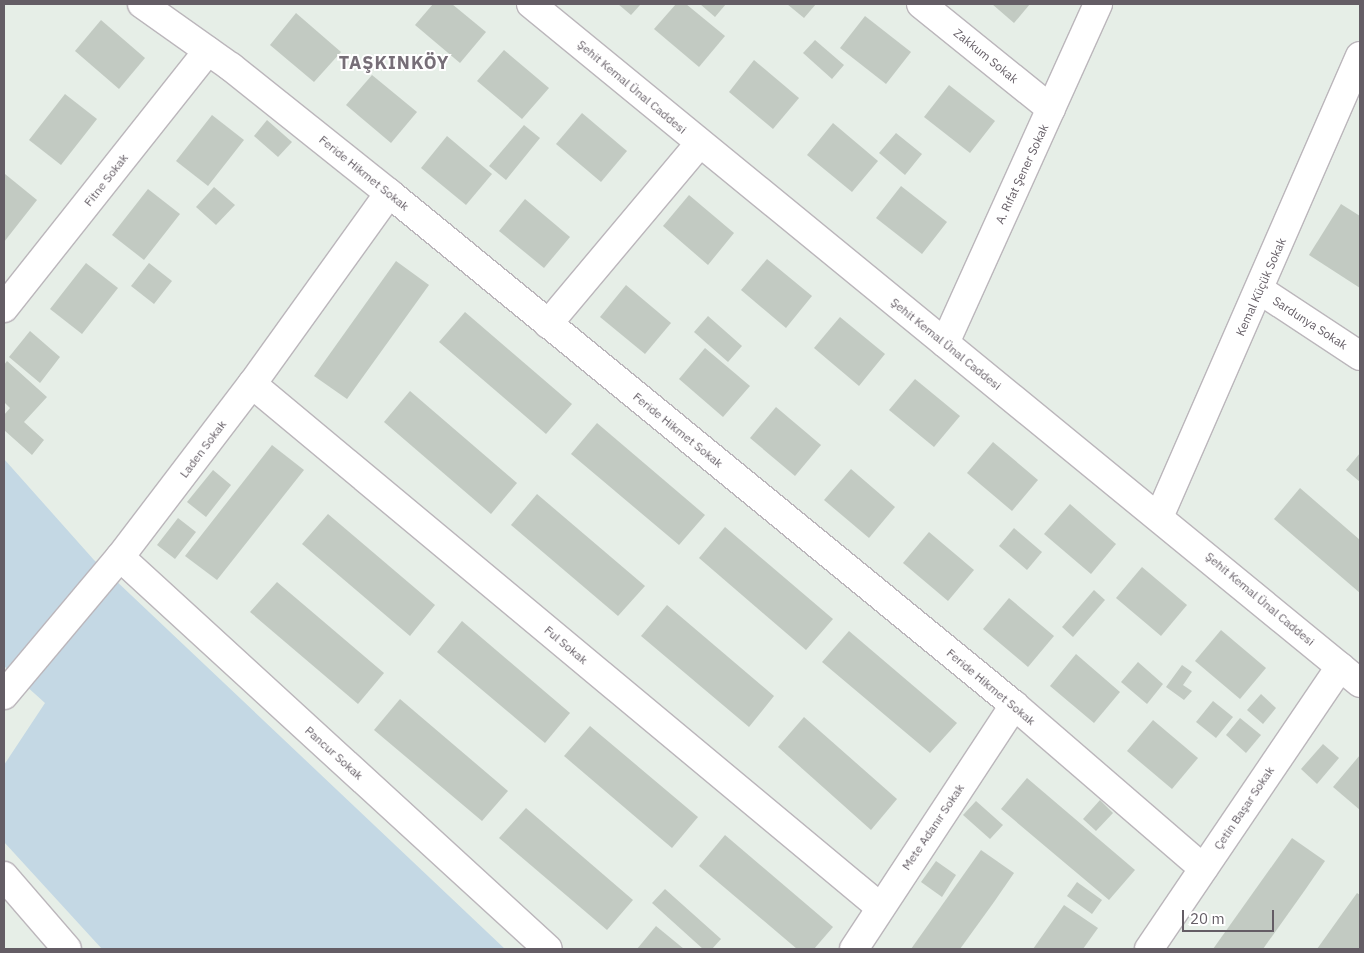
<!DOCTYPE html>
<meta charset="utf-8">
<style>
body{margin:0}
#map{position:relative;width:1364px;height:953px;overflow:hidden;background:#e6eee7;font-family:"IBM Plex Sans",sans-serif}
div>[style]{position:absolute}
.green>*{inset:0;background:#c4d8e4}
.building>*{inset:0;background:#c2cac2}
.roads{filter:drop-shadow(1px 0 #bbb6bb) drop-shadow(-1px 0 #bbb6bb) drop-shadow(0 1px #bbb6bb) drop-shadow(0 -1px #bbb6bb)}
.minor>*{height:28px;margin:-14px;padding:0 14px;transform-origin:14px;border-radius:14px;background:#fff}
span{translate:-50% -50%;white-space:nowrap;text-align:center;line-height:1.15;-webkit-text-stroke:4px #fff;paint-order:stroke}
.street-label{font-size:12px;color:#645d65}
.district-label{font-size:18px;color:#766e77;font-weight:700;letter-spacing:1px}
.frame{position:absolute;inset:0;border:5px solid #645d65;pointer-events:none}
.scale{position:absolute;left:1182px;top:910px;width:92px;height:22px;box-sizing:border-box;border:2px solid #645d65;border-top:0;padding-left:6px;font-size:15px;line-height:18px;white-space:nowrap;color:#645d65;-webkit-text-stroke:4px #fff;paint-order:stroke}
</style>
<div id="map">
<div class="green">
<i style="clip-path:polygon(4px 459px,94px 560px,505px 949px,102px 949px,4px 842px,4px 765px,45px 703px,4px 666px)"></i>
</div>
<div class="building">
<i style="clip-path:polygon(433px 4px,452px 4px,486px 32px,460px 63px,415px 25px)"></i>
<i style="clip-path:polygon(618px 4px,641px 4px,631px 15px)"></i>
<i style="clip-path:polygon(676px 4px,686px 4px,725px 36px,699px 67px,654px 29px)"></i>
<i style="clip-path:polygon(700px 4px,726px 4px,715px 17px)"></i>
<i style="clip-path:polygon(787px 4px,816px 4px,804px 18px)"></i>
<i style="clip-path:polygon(992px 4px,1030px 4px,1014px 23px)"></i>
<i style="clip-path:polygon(296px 13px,341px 52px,314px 82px,270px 45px)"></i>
<i style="clip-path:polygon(865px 16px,911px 52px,886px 84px,840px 48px)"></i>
<i style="clip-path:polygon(101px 20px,145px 58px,119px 89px,75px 51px)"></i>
<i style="clip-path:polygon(815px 40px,844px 65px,832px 79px,803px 53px)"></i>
<i style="clip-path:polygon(504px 50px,549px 88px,522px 119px,477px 81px)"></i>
<i style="clip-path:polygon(754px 60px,799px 98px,773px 129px,729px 92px)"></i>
<i style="clip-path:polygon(372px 75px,417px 112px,391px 143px,346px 105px)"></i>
<i style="clip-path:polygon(949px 85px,995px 121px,970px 153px,924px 117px)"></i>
<i style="clip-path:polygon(65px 94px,97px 119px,61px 165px,29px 140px)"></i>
<i style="clip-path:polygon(582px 113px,627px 151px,601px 182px,556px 144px)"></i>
<i style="clip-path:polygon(212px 115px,244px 140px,208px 186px,176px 161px)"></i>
<i style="clip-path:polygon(267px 120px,292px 142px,278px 157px,254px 136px)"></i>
<i style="clip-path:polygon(833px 123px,878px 161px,852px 192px,807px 155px)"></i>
<i style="clip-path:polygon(524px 125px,540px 138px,506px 180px,489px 166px)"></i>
<i style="clip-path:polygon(896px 133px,922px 154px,905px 175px,879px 153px)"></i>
<i style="clip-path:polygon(447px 136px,492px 174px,466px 205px,421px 168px)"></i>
<i style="clip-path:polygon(5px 174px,37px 200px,4px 242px,4px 175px)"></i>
<i style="clip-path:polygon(901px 186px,947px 222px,922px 254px,876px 218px)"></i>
<i style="clip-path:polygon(214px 187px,235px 205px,216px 225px,196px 207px)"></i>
<i style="clip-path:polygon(148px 189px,180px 214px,144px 260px,112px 235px)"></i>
<i style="clip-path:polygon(689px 195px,734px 233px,708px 265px,663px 226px)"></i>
<i style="clip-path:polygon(525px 199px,570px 237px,544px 268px,499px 231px)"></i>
<i style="clip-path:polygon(1341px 204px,1360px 216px,1360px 288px,1309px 255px)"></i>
<i style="clip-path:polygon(767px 259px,812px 296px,786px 328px,741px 290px)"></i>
<i style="clip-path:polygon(396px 261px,429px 285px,347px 399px,314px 376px)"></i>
<i style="clip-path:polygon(86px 263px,118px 288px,82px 334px,50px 309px)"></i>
<i style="clip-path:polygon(149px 263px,172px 281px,154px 304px,131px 286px)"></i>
<i style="clip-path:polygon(626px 285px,671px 323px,645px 354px,600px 317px)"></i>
<i style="clip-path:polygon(465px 312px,572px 404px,546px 434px,439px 342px)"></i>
<i style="clip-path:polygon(708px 316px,742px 346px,728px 362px,694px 332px)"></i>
<i style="clip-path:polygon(840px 317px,885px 354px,859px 386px,814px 348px)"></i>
<i style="clip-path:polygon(30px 331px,60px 357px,40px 383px,9px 357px)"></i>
<i style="clip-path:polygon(705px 348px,750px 386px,723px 417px,679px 379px)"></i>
<i style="clip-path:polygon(7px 361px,47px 397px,24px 422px,44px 440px,32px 455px,4px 430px,4px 415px,10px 408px,4px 402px,4px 365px)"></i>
<i style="clip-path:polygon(915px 379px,960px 416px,934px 447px,889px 410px)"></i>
<i style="clip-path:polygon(410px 391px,517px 483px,491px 514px,384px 422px)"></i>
<i style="clip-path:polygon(776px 407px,821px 445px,795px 476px,750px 438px)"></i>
<i style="clip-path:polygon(597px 423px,705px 515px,679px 545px,571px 454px)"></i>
<i style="clip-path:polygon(993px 442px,1038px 480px,1012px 511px,967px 473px)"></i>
<i style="clip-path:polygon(272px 445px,304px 470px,217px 580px,185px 556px)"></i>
<i style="clip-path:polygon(1360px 453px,1360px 482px,1346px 470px)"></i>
<i style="clip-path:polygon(851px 469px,895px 507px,869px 538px,824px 500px)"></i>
<i style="clip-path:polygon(213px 470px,231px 485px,206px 517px,187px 502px)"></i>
<i style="clip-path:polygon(1300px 488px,1360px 540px,1360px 593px,1274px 519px)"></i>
<i style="clip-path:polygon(537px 494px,645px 586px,618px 616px,511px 525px)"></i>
<i style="clip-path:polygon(1070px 504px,1116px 544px,1091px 574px,1044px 534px)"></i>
<i style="clip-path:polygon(328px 514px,435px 605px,410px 636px,302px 544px)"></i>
<i style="clip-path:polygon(178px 518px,196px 532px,175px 559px,157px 545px)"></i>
<i style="clip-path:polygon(725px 527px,833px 619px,806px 650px,699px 558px)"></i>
<i style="clip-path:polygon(1014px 528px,1042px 552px,1027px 570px,999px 546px)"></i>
<i style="clip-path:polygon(929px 532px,974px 570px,948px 601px,903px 563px)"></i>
<i style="clip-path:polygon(1142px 567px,1187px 605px,1161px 636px,1116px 598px)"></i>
<i style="clip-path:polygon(277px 582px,384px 673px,358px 704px,250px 612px)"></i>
<i style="clip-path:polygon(1094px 590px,1105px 600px,1073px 637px,1062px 627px)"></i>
<i style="clip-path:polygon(1009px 598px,1054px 636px,1028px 667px,983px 629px)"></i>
<i style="clip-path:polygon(667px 605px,774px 696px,749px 727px,641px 636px)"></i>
<i style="clip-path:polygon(462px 621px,570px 713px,545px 743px,437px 652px)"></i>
<i style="clip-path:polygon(1221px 630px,1266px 668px,1240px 699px,1195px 661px)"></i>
<i style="clip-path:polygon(849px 631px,957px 723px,930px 753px,822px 662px)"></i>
<i style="clip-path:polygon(1076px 654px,1120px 692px,1094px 723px,1050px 686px)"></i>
<i style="clip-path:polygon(1138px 662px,1163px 684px,1147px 704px,1121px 682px)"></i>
<i style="clip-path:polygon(1182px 665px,1192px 672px,1183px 685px,1192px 691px,1184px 700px,1166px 687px)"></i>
<i style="clip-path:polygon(1261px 694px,1276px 708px,1263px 724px,1247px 710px)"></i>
<i style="clip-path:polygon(400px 699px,508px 791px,482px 821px,374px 730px)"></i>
<i style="clip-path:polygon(1213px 701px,1233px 717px,1216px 738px,1196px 722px)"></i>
<i style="clip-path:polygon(804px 717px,897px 799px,871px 830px,778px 747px)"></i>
<i style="clip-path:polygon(1240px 718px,1261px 735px,1246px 753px,1226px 735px)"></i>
<i style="clip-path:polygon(1153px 720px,1198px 758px,1172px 789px,1127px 751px)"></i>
<i style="clip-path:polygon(590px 726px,698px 817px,672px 848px,564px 756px)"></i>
<i style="clip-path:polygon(1323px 744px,1339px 758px,1317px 784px,1301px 769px)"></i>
<i style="clip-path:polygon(1360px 755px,1360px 810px,1333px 787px)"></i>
<i style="clip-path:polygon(1027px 778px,1135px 870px,1109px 900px,1001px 809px)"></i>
<i style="clip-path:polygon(1100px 800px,1113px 813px,1096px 831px,1083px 819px)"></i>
<i style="clip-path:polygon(976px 801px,1003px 825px,990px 839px,963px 815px)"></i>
<i style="clip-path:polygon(526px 808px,633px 900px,607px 930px,499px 838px)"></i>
<i style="clip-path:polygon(725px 835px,833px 927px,814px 949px,797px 949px,699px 866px)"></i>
<i style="clip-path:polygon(1292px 838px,1325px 861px,1305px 890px,1263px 949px,1213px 949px)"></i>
<i style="clip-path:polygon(981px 850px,1014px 873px,994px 902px,960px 949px,911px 949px)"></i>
<i style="clip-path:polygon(936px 861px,956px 875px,942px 897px,921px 882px)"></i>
<i style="clip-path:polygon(1077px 882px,1102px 900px,1092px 914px,1067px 896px)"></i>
<i style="clip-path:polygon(665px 889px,721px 939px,712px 949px,703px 949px,652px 903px)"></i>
<i style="clip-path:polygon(1357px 893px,1360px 895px,1360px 949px,1317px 949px)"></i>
<i style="clip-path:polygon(1064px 905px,1098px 928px,1083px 949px,1033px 949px)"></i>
<i style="clip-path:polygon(656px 926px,684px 949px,637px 949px)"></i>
</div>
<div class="roads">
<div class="minor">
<i style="left:142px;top:4px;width:109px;rotate:35.3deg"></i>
<i style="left:231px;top:67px;width:202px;rotate:38.6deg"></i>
<i style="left:389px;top:193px;width:808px;rotate:39.32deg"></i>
<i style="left:1014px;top:705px;width:250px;rotate:40.8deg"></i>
<i style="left:531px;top:4px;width:1072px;rotate:39.32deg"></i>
<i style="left:921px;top:4px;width:167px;rotate:38.9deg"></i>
<i style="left:1260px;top:290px;width:120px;rotate:33.4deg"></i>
<i style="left:4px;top:308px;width:328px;rotate:-51.6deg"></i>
<i style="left:548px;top:324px;width:236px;rotate:-50deg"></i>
<i style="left:945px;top:343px;width:372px;rotate:-65.7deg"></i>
<i style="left:252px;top:384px;width:817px;rotate:39.79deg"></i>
<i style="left:1159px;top:517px;width:503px;rotate:-66.44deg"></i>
<i style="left:120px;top:557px;width:580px;rotate:42.49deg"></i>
<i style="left:4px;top:695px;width:180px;rotate:-50deg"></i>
<i style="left:120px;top:557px;width:218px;rotate:-52.7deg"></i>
<i style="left:252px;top:384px;width:235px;rotate:-54.3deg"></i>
<i style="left:4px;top:876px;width:96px;rotate:49.2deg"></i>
<i style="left:854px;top:949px;width:292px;rotate:-56.7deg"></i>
<i style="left:1149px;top:949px;width:341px;rotate:-55.9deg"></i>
</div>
</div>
<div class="street-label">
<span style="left:986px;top:56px;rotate:39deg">Zakkum Sokak</span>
<span style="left:632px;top:87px;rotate:40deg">Şehit Kemal Ünal Caddesi</span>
<span style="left:364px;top:173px;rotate:39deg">Feride Hikmet Sokak</span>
<span style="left:1022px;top:174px;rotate:-65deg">A. Rıfat Şener Sokak</span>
<span style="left:106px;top:180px;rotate:-52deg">Fitne Sokak</span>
<span style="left:1261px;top:287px;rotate:-66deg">Kemal Küçük Sokak</span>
<span style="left:1310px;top:323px;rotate:33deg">Sardunya Sokak</span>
<span style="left:946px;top:344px;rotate:39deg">Şehit Kemal Ünal Caddesi</span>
<span style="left:678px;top:430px;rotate:39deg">Feride Hikmet Sokak</span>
<span style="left:203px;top:449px;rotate:-53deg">Laden Sokak</span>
<span style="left:1260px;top:599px;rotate:40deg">Şehit Kemal Ünal Caddesi</span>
<span style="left:566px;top:645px;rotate:40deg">Ful Sokak</span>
<span style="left:991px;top:687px;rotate:40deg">Feride Hikmet Sokak</span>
<span style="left:334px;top:753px;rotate:42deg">Pancur Sokak</span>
<span style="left:1244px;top:808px;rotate:-56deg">Çetin Başar Sokak</span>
<span style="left:933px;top:827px;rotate:-56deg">Mete Adanır Sokak</span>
</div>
<div class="district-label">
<span style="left:394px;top:63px">TAŞKINKÖY</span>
</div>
<div class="frame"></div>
<div class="scale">20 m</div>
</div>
